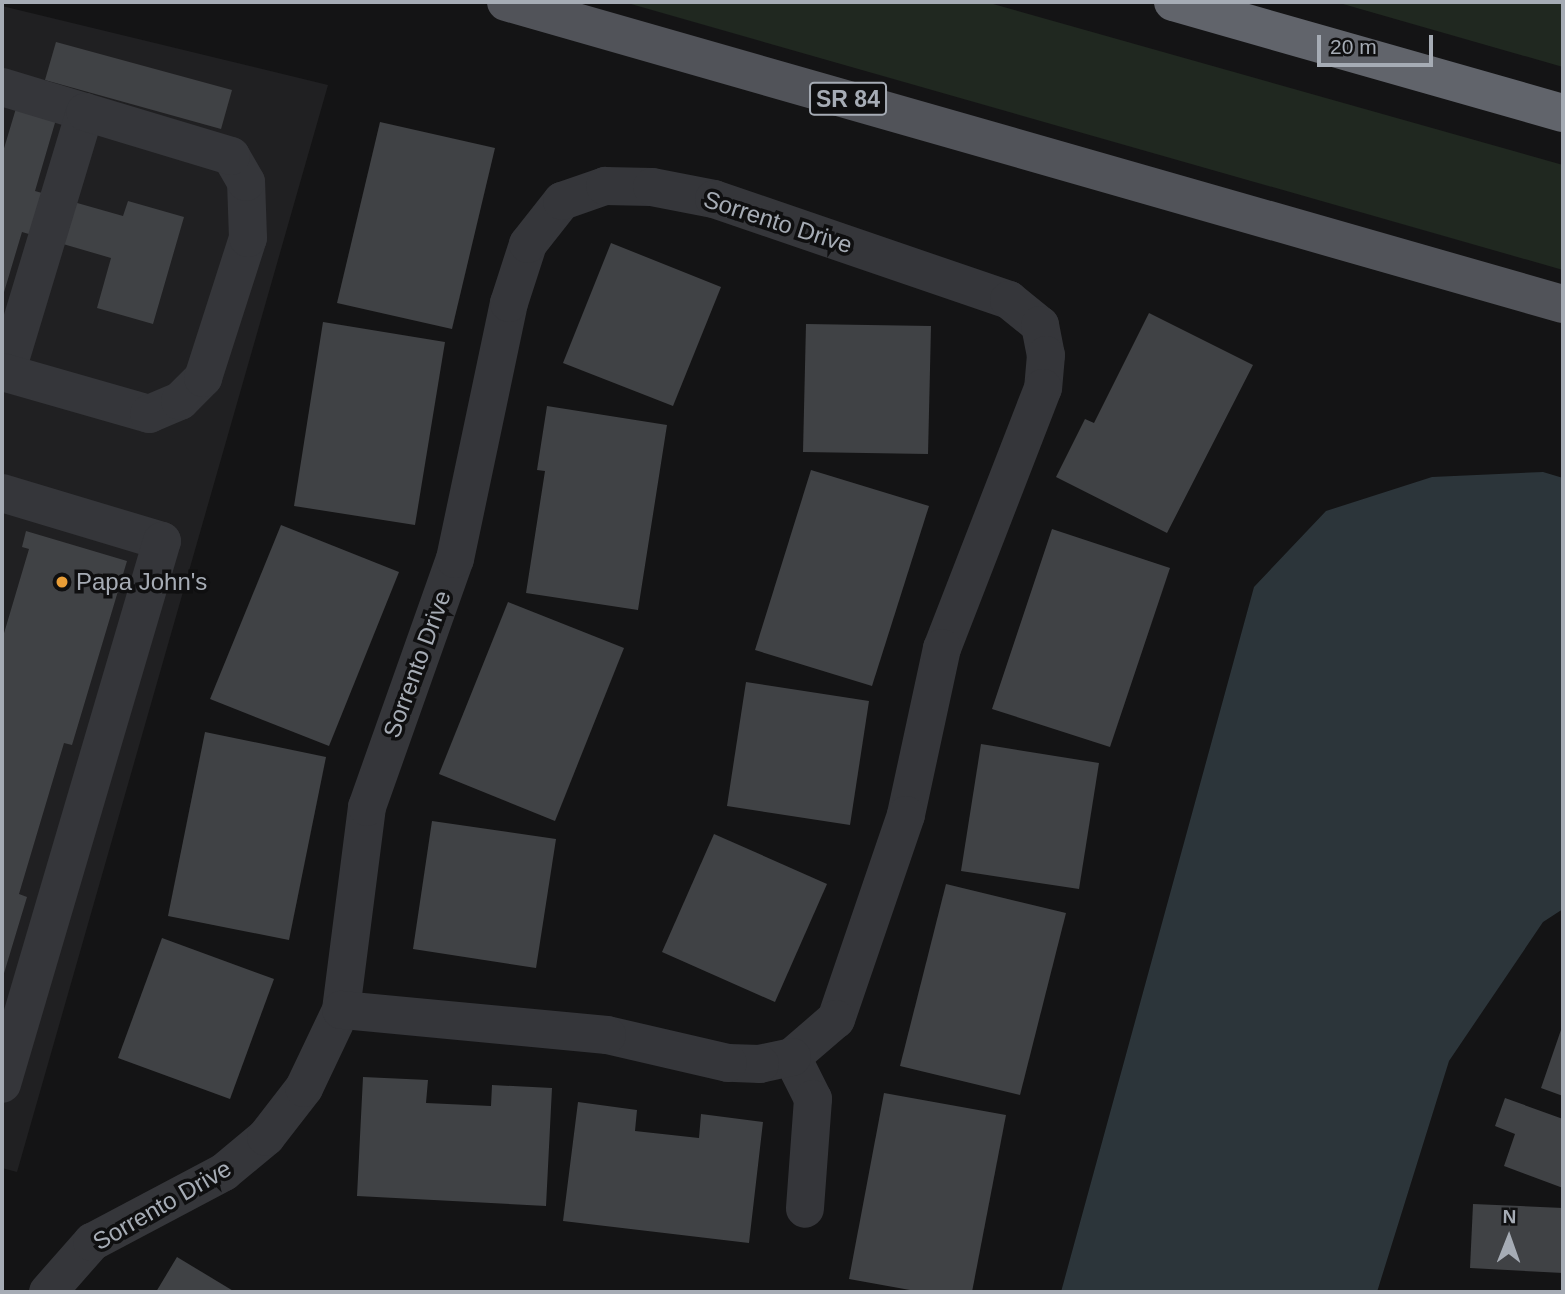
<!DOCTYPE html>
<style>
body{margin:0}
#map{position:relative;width:1565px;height:1294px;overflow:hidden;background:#141415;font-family:Arial,sans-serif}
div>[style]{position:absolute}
.built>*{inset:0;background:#202022}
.green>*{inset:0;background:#202820}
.water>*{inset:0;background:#2c353a}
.building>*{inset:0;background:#404245}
.minor>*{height:38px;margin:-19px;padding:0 19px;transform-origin:19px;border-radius:19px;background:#35363a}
.major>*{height:38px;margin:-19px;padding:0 19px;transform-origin:19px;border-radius:19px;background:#515359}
.highway>*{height:38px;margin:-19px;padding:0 19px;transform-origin:19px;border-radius:19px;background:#61646b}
.dots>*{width:19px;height:19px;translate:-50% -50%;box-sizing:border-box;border:4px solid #0f0f10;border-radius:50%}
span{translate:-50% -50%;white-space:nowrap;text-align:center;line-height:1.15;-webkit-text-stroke:7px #0f0f10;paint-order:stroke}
.shield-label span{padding:2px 5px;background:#0f0f10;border:2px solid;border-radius:5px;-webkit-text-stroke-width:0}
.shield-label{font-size:23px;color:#a6acb5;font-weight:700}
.street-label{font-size:24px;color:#a6acb5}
.poi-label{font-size:24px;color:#a6acb5}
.left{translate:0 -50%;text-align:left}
.frame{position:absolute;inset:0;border:4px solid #a6acb5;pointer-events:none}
.north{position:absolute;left:1474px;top:1203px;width:70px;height:70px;-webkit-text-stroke:5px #0f0f10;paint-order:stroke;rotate:1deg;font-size:19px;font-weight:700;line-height:28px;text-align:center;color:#a6acb5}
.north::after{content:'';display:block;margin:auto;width:24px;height:32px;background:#a6acb5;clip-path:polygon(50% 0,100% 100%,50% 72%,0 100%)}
.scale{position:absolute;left:1317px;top:35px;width:116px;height:32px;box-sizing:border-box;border:4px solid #a6acb5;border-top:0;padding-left:9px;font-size:21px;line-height:24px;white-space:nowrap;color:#a6acb5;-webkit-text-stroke:5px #0f0f10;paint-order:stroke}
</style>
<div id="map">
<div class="built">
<i style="clip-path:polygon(2px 6px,328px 85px,17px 1172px,2px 1168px)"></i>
</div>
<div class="green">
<i style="clip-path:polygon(624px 2px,986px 2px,1563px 165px,1563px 270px)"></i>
<i style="clip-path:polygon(1336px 2px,1563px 2px,1563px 67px)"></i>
</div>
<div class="water">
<i style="clip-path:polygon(1543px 472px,1563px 478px,1563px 909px,1543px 922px,1449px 1061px,1377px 1292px,1061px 1292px,1254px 587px,1326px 511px,1432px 477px)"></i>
</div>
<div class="building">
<i style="clip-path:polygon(56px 42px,232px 90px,221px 129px,45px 80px)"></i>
<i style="clip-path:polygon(17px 105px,57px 116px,35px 191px,123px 216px,128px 201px,184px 217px,153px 324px,97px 308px,111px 258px,22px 232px,2px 299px,2px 155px)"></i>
<i style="clip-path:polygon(380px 122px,495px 148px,452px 329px,337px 303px)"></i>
<i style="clip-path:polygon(611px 243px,721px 287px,673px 406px,563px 363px)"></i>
<i style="clip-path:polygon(1149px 313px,1253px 365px,1167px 533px,1056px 477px,1085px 419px,1094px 423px)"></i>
<i style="clip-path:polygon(323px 322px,445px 342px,415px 525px,294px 506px)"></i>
<i style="clip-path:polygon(806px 324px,931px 326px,928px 454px,803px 452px)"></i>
<i style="clip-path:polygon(547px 406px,667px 425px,638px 610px,526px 593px,545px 471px,537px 470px)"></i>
<i style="clip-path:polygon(811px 470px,929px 506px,872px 686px,755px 650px)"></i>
<i style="clip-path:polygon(281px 525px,399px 572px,329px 746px,210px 699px)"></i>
<i style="clip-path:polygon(1052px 529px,1170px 568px,1110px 747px,992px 709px)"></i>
<i style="clip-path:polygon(26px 531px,127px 561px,72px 745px,64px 743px,19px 894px,27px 897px,2px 980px,2px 640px,29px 549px,22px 547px)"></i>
<i style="clip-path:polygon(508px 602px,624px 648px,555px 821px,439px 774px)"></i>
<i style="clip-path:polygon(746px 682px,869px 701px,850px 825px,727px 806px)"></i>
<i style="clip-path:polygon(205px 732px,326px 757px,289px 940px,168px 916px)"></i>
<i style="clip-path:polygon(981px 744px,1099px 763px,1079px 889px,961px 871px)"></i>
<i style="clip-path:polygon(432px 821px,556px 839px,536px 968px,413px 949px)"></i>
<i style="clip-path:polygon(714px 834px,827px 884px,775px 1002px,662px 952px)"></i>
<i style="clip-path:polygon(946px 884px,1066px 913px,1020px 1095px,900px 1066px)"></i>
<i style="clip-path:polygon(162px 938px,274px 979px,230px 1099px,118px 1058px)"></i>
<i style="clip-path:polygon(1563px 1024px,1563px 1096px,1541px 1088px)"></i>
<i style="clip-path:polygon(363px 1077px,428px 1080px,426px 1103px,491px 1106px,492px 1085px,552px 1088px,546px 1206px,357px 1196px)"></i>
<i style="clip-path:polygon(884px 1093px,1006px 1115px,972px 1292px,921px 1292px,849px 1279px)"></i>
<i style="clip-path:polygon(1505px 1098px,1563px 1119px,1563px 1188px,1504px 1166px,1515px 1134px,1495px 1126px)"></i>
<i style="clip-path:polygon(578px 1102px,637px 1110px,635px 1131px,699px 1138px,701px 1114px,763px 1122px,749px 1243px,563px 1221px)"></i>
<i style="clip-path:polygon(1473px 1204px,1563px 1208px,1563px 1273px,1470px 1268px)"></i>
<i style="clip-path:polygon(177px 1257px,235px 1292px,156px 1292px)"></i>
</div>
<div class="minor">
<i style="left:2px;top:87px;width:87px;rotate:16.8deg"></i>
<i style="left:85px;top:112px;width:273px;rotate:106.8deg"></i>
<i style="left:6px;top:373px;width:4px;rotate:-166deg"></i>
<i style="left:6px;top:373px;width:149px;rotate:16deg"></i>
<i style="left:149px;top:414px;width:34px;rotate:-23deg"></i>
<i style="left:180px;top:401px;width:33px;rotate:-45deg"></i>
<i style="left:203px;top:378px;width:147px;rotate:-72.2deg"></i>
<i style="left:248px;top:238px;width:56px;rotate:-92deg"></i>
<i style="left:246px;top:182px;width:30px;rotate:-120deg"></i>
<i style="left:231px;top:156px;width:152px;rotate:-163.2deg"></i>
<i style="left:2px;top:493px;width:167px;rotate:16.7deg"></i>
<i style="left:162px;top:541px;width:566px;rotate:106.42deg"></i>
<i style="left:792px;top:1057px;width:47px;rotate:63.4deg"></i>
<i style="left:813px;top:1099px;width:110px;rotate:94.2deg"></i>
<i style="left:48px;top:1292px;width:67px;rotate:-48.7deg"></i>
<i style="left:92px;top:1242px;width:149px;rotate:-27.9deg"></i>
<i style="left:224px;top:1172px;width:55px;rotate:-39.8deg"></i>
<i style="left:266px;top:1137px;width:62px;rotate:-52.2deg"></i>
<i style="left:304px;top:1088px;width:86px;rotate:-64.6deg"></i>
<i style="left:341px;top:1010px;width:205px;rotate:-82.7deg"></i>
<i style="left:367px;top:807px;width:263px;rotate:-70.5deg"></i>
<i style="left:455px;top:559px;width:262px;rotate:-78.1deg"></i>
<i style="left:509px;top:303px;width:62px;rotate:-72.1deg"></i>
<i style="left:528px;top:244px;width:55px;rotate:-51.7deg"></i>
<i style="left:562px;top:201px;width:46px;rotate:-19.2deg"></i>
<i style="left:605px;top:186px;width:47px;rotate:1.2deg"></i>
<i style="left:652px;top:187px;width:63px;rotate:11deg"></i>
<i style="left:714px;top:199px;width:312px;rotate:18.9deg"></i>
<i style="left:1009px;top:300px;width:40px;rotate:39deg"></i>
<i style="left:1040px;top:325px;width:31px;rotate:79deg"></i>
<i style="left:1046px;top:355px;width:33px;rotate:95deg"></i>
<i style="left:1043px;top:388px;width:279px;rotate:111.2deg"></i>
<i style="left:942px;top:648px;width:171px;rotate:102.2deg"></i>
<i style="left:906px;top:815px;width:216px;rotate:108.9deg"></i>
<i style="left:836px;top:1019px;width:58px;rotate:139.2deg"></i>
<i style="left:792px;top:1057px;width:33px;rotate:168deg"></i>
<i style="left:760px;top:1064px;width:32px;rotate:-178deg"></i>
<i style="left:728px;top:1063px;width:124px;rotate:-167deg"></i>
<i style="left:607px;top:1035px;width:267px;rotate:-174.6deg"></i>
</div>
<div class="major">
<i style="left:506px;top:2px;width:1099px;rotate:15.95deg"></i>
</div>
<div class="highway">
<i style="left:1173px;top:2px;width:405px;rotate:15.9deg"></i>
</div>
<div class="dots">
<i style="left:62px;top:582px;background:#e99e37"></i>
</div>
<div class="shield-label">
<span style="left:848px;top:99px">SR 84</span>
</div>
<div class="street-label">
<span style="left:778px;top:222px;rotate:18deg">Sorrento Drive</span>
<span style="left:417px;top:664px;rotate:-70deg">Sorrento Drive</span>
<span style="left:162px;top:1205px;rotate:-30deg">Sorrento Drive</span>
</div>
<div class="poi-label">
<span class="left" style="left:76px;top:582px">Papa John's</span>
</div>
<div class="frame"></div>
<div class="north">N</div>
<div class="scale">20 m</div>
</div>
